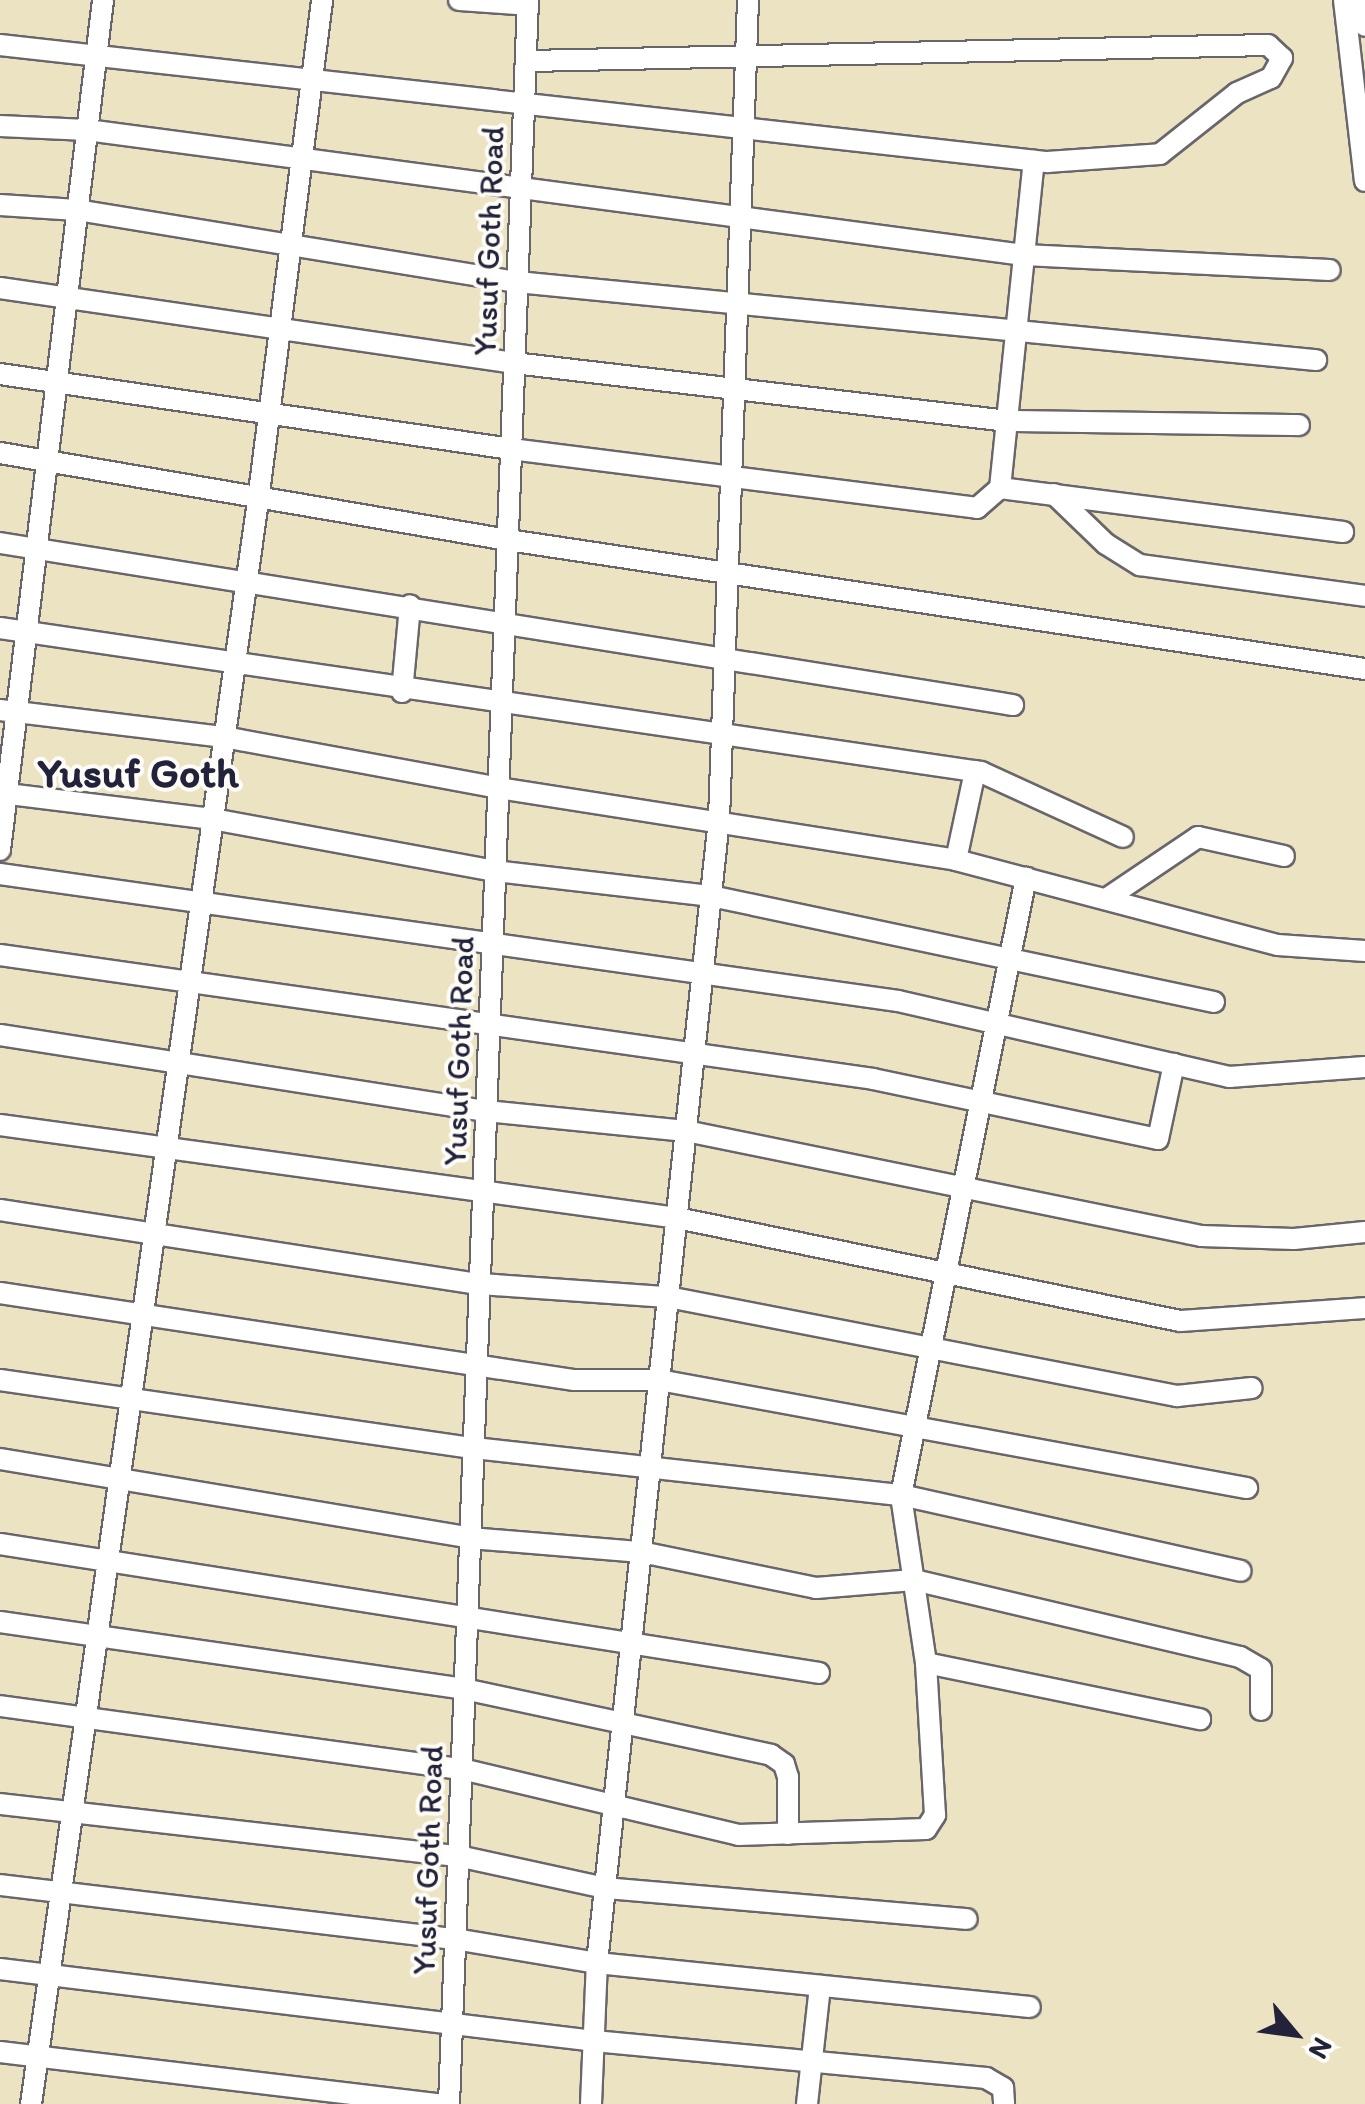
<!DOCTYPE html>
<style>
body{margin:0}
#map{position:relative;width:1365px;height:2104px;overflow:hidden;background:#ece3c3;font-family:Itim,sans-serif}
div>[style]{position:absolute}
.roads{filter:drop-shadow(2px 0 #69666b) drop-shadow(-2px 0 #69666b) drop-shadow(0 2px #69666b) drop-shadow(0 -2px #69666b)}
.minor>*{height:20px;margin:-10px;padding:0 10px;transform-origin:10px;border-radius:10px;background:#fff}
span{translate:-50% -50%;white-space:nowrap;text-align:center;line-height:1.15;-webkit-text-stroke:8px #fdfcf7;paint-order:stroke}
.street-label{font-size:32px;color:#22223b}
.district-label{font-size:42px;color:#22223b;font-weight:700}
.north{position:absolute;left:1245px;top:1984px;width:100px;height:100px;-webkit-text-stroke:8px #fdfcf7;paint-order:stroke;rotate:119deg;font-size:28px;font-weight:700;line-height:40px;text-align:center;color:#22223b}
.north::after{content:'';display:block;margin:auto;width:35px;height:45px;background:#22223b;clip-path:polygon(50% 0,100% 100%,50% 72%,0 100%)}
</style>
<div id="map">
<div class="roads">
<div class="minor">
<i style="left:459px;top:0;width:69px;rotate:4.1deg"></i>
<i style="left:1344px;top:0;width:182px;rotate:83.4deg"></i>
<i style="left:1362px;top:0;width:26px;rotate:83deg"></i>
<i style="left:0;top:45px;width:1054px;rotate:6.38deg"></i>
<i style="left:1047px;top:162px;width:113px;rotate:-4deg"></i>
<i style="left:1160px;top:154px;width:98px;rotate:-38.4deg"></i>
<i style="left:1237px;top:93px;width:37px;rotate:-24deg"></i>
<i style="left:1271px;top:78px;width:23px;rotate:-61deg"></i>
<i style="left:1282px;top:58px;width:19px;rotate:-137deg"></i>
<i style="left:1268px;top:45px;width:742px;rotate:178.76deg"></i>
<i style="left:0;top:126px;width:87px;rotate:2.6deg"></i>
<i style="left:87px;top:130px;width:945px;rotate:7.6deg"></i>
<i style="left:1024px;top:255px;width:306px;rotate:2.8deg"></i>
<i style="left:0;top:205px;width:77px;rotate:3.7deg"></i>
<i style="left:77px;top:210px;width:446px;rotate:9.3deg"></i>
<i style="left:517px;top:282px;width:803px;rotate:5.58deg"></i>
<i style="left:0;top:288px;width:519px;rotate:8.3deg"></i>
<i style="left:514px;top:363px;width:496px;rotate:6.7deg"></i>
<i style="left:1007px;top:421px;width:292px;rotate:0.8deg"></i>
<i style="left:0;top:374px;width:516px;rotate:8.35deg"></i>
<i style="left:511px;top:449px;width:470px;rotate:7.2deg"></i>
<i style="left:977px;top:508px;width:30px;rotate:-41deg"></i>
<i style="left:1000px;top:488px;width:329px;rotate:-84.1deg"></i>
<i style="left:0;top:453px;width:515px;rotate:9.72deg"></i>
<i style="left:508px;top:540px;width:867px;rotate:8.56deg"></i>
<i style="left:1000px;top:488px;width:346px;rotate:7.3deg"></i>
<i style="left:1054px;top:494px;width:72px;rotate:43.9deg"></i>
<i style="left:1106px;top:544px;width:40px;rotate:32deg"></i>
<i style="left:1140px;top:565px;width:227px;rotate:7.8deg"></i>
<i style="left:0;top:543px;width:1026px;rotate:9.09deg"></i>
<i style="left:0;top:628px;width:992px;rotate:8.35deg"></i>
<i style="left:981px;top:772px;width:156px;rotate:24.6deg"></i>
<i style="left:402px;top:692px;width:87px;rotate:-84.7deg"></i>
<i style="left:0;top:710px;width:226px;rotate:6.9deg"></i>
<i style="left:224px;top:737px;width:279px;rotate:10.5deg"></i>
<i style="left:498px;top:788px;width:464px;rotate:8.9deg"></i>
<i style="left:956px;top:860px;width:333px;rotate:14.8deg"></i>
<i style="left:1278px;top:945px;width:87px;rotate:3.9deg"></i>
<i style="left:0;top:793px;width:214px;rotate:7deg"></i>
<i style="left:212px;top:819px;width:288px;rotate:10.4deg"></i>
<i style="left:495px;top:871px;width:217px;rotate:6.6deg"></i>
<i style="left:711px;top:896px;width:514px;rotate:11.9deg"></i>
<i style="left:0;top:850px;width:856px;rotate:-83.09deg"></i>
<i style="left:956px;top:860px;width:91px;rotate:-77.9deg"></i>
<i style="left:0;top:874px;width:907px;rotate:8.05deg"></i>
<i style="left:898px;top:1001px;width:340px;rotate:12.9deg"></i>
<i style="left:1229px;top:1077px;width:136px;rotate:-4.2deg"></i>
<i style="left:1106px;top:899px;width:111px;rotate:-34deg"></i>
<i style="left:1198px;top:837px;width:88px;rotate:12.5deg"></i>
<i style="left:0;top:955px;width:882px;rotate:8.08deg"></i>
<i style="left:873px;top:1079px;width:291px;rotate:11.9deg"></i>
<i style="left:1158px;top:1139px;width:77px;rotate:-78deg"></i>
<i style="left:0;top:1035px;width:492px;rotate:8.9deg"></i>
<i style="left:486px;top:1111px;width:201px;rotate:5.7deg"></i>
<i style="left:686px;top:1131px;width:526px;rotate:11.52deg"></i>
<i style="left:1201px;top:1236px;width:93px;rotate:1.8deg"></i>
<i style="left:1294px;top:1239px;width:71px;rotate:-5.6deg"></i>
<i style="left:0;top:1125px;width:683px;rotate:7.82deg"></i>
<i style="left:677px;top:1218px;width:513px;rotate:11.57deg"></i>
<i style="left:1180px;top:1321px;width:185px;rotate:-4deg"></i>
<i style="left:0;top:1210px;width:486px;rotate:8.8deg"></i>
<i style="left:480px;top:1284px;width:188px;rotate:4deg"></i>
<i style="left:668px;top:1297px;width:519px;rotate:11.01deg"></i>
<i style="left:1177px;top:1396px;width:75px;rotate:-6.1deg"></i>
<i style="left:0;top:1293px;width:581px;rotate:8.62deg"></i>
<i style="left:574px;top:1380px;width:85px"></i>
<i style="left:659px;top:1380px;width:598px;rotate:10.41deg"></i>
<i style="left:0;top:1380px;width:479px;rotate:8.2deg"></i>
<i style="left:474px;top:1448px;width:430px;rotate:6.3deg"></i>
<i style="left:901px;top:1495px;width:348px;rotate:12.6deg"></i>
<i style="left:0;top:1459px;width:477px;rotate:9.5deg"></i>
<i style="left:470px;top:1538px;width:172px;rotate:4.7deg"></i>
<i style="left:641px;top:1552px;width:179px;rotate:11.6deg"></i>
<i style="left:816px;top:1588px;width:98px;rotate:-4.7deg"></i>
<i style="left:914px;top:1580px;width:335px;rotate:13.3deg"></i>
<i style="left:1240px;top:1657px;width:24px;rotate:30deg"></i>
<i style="left:1261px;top:1669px;width:41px;rotate:90deg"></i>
<i style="left:0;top:1544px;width:829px;rotate:8.95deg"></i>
<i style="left:0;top:1622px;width:469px;rotate:8.2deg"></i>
<i style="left:464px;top:1689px;width:314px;rotate:12.1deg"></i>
<i style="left:771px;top:1755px;width:16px;rotate:35deg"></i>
<i style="left:784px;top:1764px;width:14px;rotate:73deg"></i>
<i style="left:788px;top:1777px;width:57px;rotate:90deg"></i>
<i style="left:926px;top:1663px;width:280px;rotate:11.6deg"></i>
<i style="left:0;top:1706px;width:466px;rotate:7.8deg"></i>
<i style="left:462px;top:1769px;width:284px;rotate:13.4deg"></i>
<i style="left:738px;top:1835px;width:188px;rotate:-1.8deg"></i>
<i style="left:926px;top:1829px;width:17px;rotate:-57deg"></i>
<i style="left:935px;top:1815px;width:152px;rotate:-93.4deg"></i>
<i style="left:926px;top:1663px;width:170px;rotate:-98.5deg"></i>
<i style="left:901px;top:1495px;width:630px;rotate:-78.55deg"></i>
<i style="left:0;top:1804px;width:461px;rotate:6.5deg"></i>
<i style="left:458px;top:1856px;width:150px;rotate:12.3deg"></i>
<i style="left:605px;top:1888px;width:363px;rotate:4.9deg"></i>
<i style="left:0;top:1885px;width:458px;rotate:6.8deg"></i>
<i style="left:455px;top:1939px;width:144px;rotate:9.6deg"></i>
<i style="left:597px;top:1963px;width:435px;rotate:5.8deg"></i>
<i style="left:0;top:1969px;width:598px;rotate:6.91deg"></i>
<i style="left:594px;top:2041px;width:394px;rotate:5.4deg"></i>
<i style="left:986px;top:2078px;width:20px;rotate:30deg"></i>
<i style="left:1003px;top:2088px;width:16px;rotate:86deg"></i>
<i style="left:0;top:2052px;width:441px;rotate:6.8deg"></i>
<i style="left:31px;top:2104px;width:1627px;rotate:-81.94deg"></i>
<i style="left:259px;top:493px;width:497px;rotate:-82.7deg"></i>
<i style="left:449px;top:2104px;width:2105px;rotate:-87.85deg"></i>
<i style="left:591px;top:2104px;width:141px;rotate:-87.6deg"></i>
<i style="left:597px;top:1963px;width:1150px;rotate:-83.91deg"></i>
<i style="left:719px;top:819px;width:820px;rotate:-87.97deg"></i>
<i style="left:807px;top:2104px;width:119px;rotate:-83.7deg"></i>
</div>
</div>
<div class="street-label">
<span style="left:489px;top:241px;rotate:-88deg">Yusuf Goth Road</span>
<span style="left:459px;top:1051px;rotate:-88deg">Yusuf Goth Road</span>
<span style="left:428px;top:1860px;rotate:-88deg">Yusuf Goth Road</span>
</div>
<div class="district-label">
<span style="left:138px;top:773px">Yusuf Goth</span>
</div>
<div class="north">N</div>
</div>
